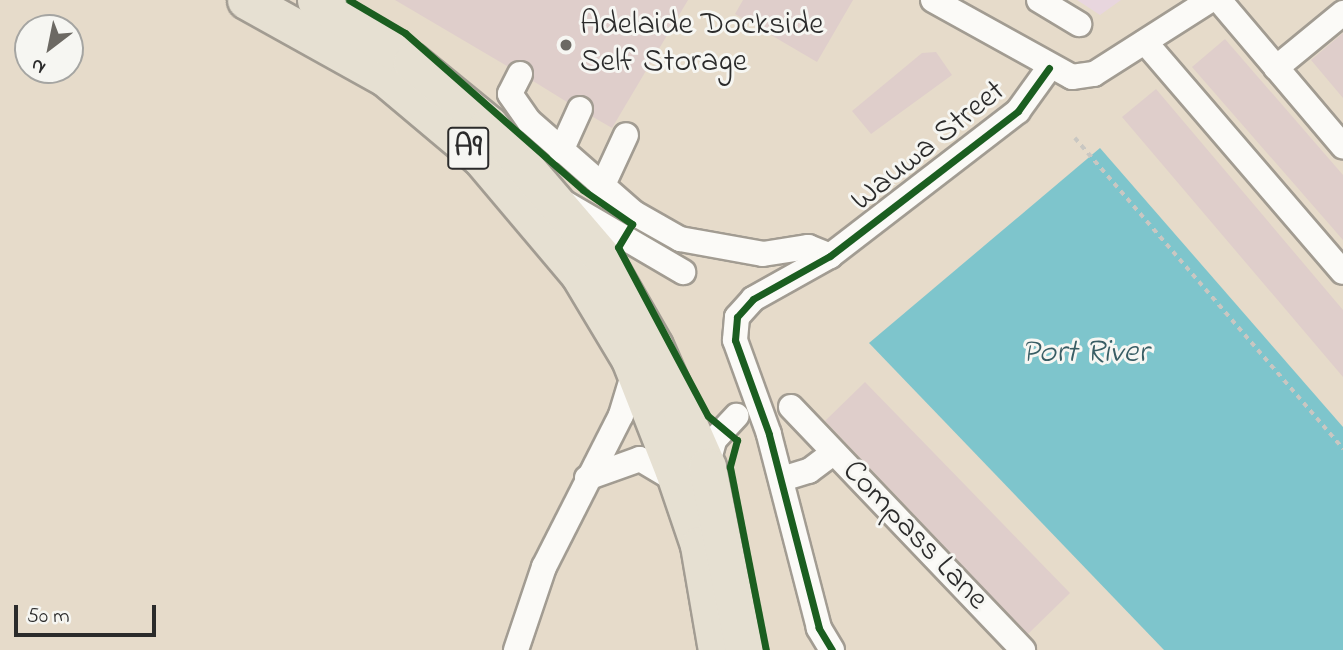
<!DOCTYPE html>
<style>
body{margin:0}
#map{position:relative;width:1343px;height:650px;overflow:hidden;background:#e6dbca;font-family:"Indie Flower",sans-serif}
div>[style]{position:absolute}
.built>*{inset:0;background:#e8d6de}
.water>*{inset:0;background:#7ec5cc}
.building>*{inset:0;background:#dfcecb}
.path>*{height:3.5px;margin-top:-1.75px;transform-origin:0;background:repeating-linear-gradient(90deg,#c9c7c2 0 5px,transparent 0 10px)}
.roads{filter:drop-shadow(2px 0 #a29c92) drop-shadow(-2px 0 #a29c92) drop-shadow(0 2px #a29c92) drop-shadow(0 -2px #a29c92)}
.minor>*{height:24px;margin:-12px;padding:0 12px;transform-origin:12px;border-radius:12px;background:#fbfaf7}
.highway>*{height:37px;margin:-18.5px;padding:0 18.5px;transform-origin:18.5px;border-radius:18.5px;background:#e6e0d2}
.cycleway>*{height:7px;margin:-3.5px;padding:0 3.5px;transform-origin:3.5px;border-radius:3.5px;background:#1b5e20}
.dots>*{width:19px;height:19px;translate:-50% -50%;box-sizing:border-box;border:4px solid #f6f6f2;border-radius:50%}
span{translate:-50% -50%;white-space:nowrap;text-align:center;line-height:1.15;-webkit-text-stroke:6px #f6f6f2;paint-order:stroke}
.shield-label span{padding:2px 5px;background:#f6f6f2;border:2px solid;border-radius:5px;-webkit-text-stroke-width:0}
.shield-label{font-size:30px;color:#2b2b2b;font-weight:700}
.poi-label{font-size:32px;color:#2b2b2b}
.left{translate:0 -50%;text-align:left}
.street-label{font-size:32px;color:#2b2b2b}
.water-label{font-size:33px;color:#385d64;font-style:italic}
.north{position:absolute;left:14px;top:14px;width:70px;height:70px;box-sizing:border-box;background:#f6f6f2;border:2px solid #a5a5a2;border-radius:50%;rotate:212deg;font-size:19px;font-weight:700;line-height:28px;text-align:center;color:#2b2b2b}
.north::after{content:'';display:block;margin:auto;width:24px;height:32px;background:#6c6963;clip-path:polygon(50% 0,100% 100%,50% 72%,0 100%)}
.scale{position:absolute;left:14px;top:605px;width:142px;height:32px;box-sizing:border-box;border:4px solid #2b2b2b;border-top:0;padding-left:9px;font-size:21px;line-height:24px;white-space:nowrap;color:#2b2b2b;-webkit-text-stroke:5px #f6f6f2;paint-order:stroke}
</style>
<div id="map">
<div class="built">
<i style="clip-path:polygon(1077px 0,1121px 0,1100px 15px)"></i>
</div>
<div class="water">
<i style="clip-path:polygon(1100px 148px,1343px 427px,1343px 650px,1164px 650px,869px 343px)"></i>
</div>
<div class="building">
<i style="clip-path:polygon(395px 0,688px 0,612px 128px,593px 117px,587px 96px,567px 102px,533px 81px,527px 61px,507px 66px)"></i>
<i style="clip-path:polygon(743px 0,853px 0,817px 62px,735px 14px)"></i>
<i style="clip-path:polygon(1343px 33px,1343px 98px,1311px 60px)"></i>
<i style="clip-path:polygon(1225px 39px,1343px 175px,1343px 240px,1192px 67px)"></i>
<i style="clip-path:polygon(936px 52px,952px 75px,871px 134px,852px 111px,922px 53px)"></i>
<i style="clip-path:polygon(1156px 89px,1343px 310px,1343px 377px,1122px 117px)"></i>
<i style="clip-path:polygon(865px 382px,1070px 593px,1028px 634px,825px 421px)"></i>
</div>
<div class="path">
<i style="left:1075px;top:138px;width:411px;rotate:49.2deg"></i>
</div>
<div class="roads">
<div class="minor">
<i style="left:933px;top:0;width:159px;rotate:29deg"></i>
<i style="left:1072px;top:77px;width:22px;rotate:-8deg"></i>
<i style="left:1094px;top:74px;width:138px;rotate:-32.5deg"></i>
<i style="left:1039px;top:0;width:47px;rotate:31deg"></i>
<i style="left:1219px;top:0;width:192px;rotate:49.7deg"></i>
<i style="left:1145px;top:42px;width:303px;rotate:49.3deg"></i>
<i style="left:1276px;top:68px;width:87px;rotate:-39.4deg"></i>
<i style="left:520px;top:74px;width:22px;rotate:117deg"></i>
<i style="left:510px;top:94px;width:33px;rotate:55deg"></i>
<i style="left:529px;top:121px;width:140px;rotate:41.2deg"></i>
<i style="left:634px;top:213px;width:53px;rotate:29.5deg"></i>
<i style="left:680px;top:239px;width:84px;rotate:10.2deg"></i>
<i style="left:763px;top:254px;width:46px;rotate:-8.8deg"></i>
<i style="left:808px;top:247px;width:24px;rotate:22deg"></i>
<i style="left:561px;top:151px;width:46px;rotate:-65.7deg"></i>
<i style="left:602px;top:187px;width:57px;rotate:-65.2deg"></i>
<i style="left:565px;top:203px;width:137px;rotate:30.3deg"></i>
<i style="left:791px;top:407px;width:336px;rotate:46.3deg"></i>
<i style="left:707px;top:467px;width:28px;rotate:-75deg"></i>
<i style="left:714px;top:440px;width:33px;rotate:-47deg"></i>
<i style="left:587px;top:478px;width:56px;rotate:-19.7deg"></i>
<i style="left:640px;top:459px;width:43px;rotate:30.7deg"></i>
<i style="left:782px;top:479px;width:28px;rotate:-17deg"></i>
<i style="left:809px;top:471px;width:31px;rotate:-37deg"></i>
<i style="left:516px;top:650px;width:88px;rotate:-71.4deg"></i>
<i style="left:544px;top:567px;width:170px;rotate:-63.1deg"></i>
<i style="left:621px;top:415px;width:45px;rotate:-73.2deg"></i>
<i style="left:832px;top:650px;width:26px;rotate:-121deg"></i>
<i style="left:819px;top:628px;width:200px;rotate:-104.5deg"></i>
<i style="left:769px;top:434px;width:100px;rotate:-109.9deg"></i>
<i style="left:735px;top:340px;width:23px;rotate:-85deg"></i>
<i style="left:737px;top:317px;width:24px;rotate:-48deg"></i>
<i style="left:753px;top:299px;width:88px;rotate:-29.2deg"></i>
<i style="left:830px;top:256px;width:237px;rotate:-37.6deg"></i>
<i style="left:1018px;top:111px;width:53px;rotate:-54.2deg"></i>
</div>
<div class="highway">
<i style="left:246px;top:0;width:160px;rotate:29.1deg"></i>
<i style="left:386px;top:78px;width:124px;rotate:40.1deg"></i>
<i style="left:481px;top:158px;width:152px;rotate:49.8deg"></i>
<i style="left:579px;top:274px;width:99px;rotate:59deg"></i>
<i style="left:630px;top:359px;width:120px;rotate:68.6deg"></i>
<i style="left:674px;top:471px;width:78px;rotate:71.3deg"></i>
<i style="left:699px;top:545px;width:107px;rotate:80.3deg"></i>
<i style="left:316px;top:0;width:114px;rotate:32.9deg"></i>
<i style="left:412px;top:62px;width:99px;rotate:39.3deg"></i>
<i style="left:489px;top:125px;width:177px;rotate:49.4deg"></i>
<i style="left:604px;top:259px;width:100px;rotate:60.1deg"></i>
<i style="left:654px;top:346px;width:132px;rotate:66.3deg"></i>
<i style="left:707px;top:467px;width:187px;rotate:78.6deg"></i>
</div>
</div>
<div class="cycleway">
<i style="left:349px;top:0;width:65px;rotate:30.5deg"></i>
<i style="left:405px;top:33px;width:237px;rotate:41.4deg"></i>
<i style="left:583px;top:190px;width:60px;rotate:34.8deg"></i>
<i style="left:632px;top:224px;width:27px;rotate:121deg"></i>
<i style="left:618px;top:247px;width:191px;rotate:62deg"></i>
<i style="left:708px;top:416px;width:38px;rotate:40deg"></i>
<i style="left:737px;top:440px;width:28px;rotate:105deg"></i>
<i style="left:730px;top:467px;width:187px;rotate:78.9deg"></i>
<i style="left:832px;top:650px;width:26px;rotate:-121deg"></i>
<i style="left:819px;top:628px;width:200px;rotate:-104.5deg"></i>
<i style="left:769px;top:434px;width:100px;rotate:-109.9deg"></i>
<i style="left:735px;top:340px;width:23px;rotate:-85deg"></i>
<i style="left:737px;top:317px;width:24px;rotate:-48deg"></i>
<i style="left:753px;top:299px;width:88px;rotate:-29.2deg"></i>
<i style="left:830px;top:256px;width:237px;rotate:-37.6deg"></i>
<i style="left:1018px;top:111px;width:53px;rotate:-54.2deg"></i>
</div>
<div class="dots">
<i style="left:566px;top:45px;background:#6c6963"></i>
</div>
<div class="shield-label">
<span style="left:468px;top:148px">A9</span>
</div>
<div class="poi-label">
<span class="left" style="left:580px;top:45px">Adelaide Dockside<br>Self Storage</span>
</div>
<div class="street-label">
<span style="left:929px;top:147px;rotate:-39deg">Wauwa Street</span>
<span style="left:914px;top:536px;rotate:46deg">Compass Lane</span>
</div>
<div class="water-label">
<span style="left:1085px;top:354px">Port River</span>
</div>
<div class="north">N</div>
<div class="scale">50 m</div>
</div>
